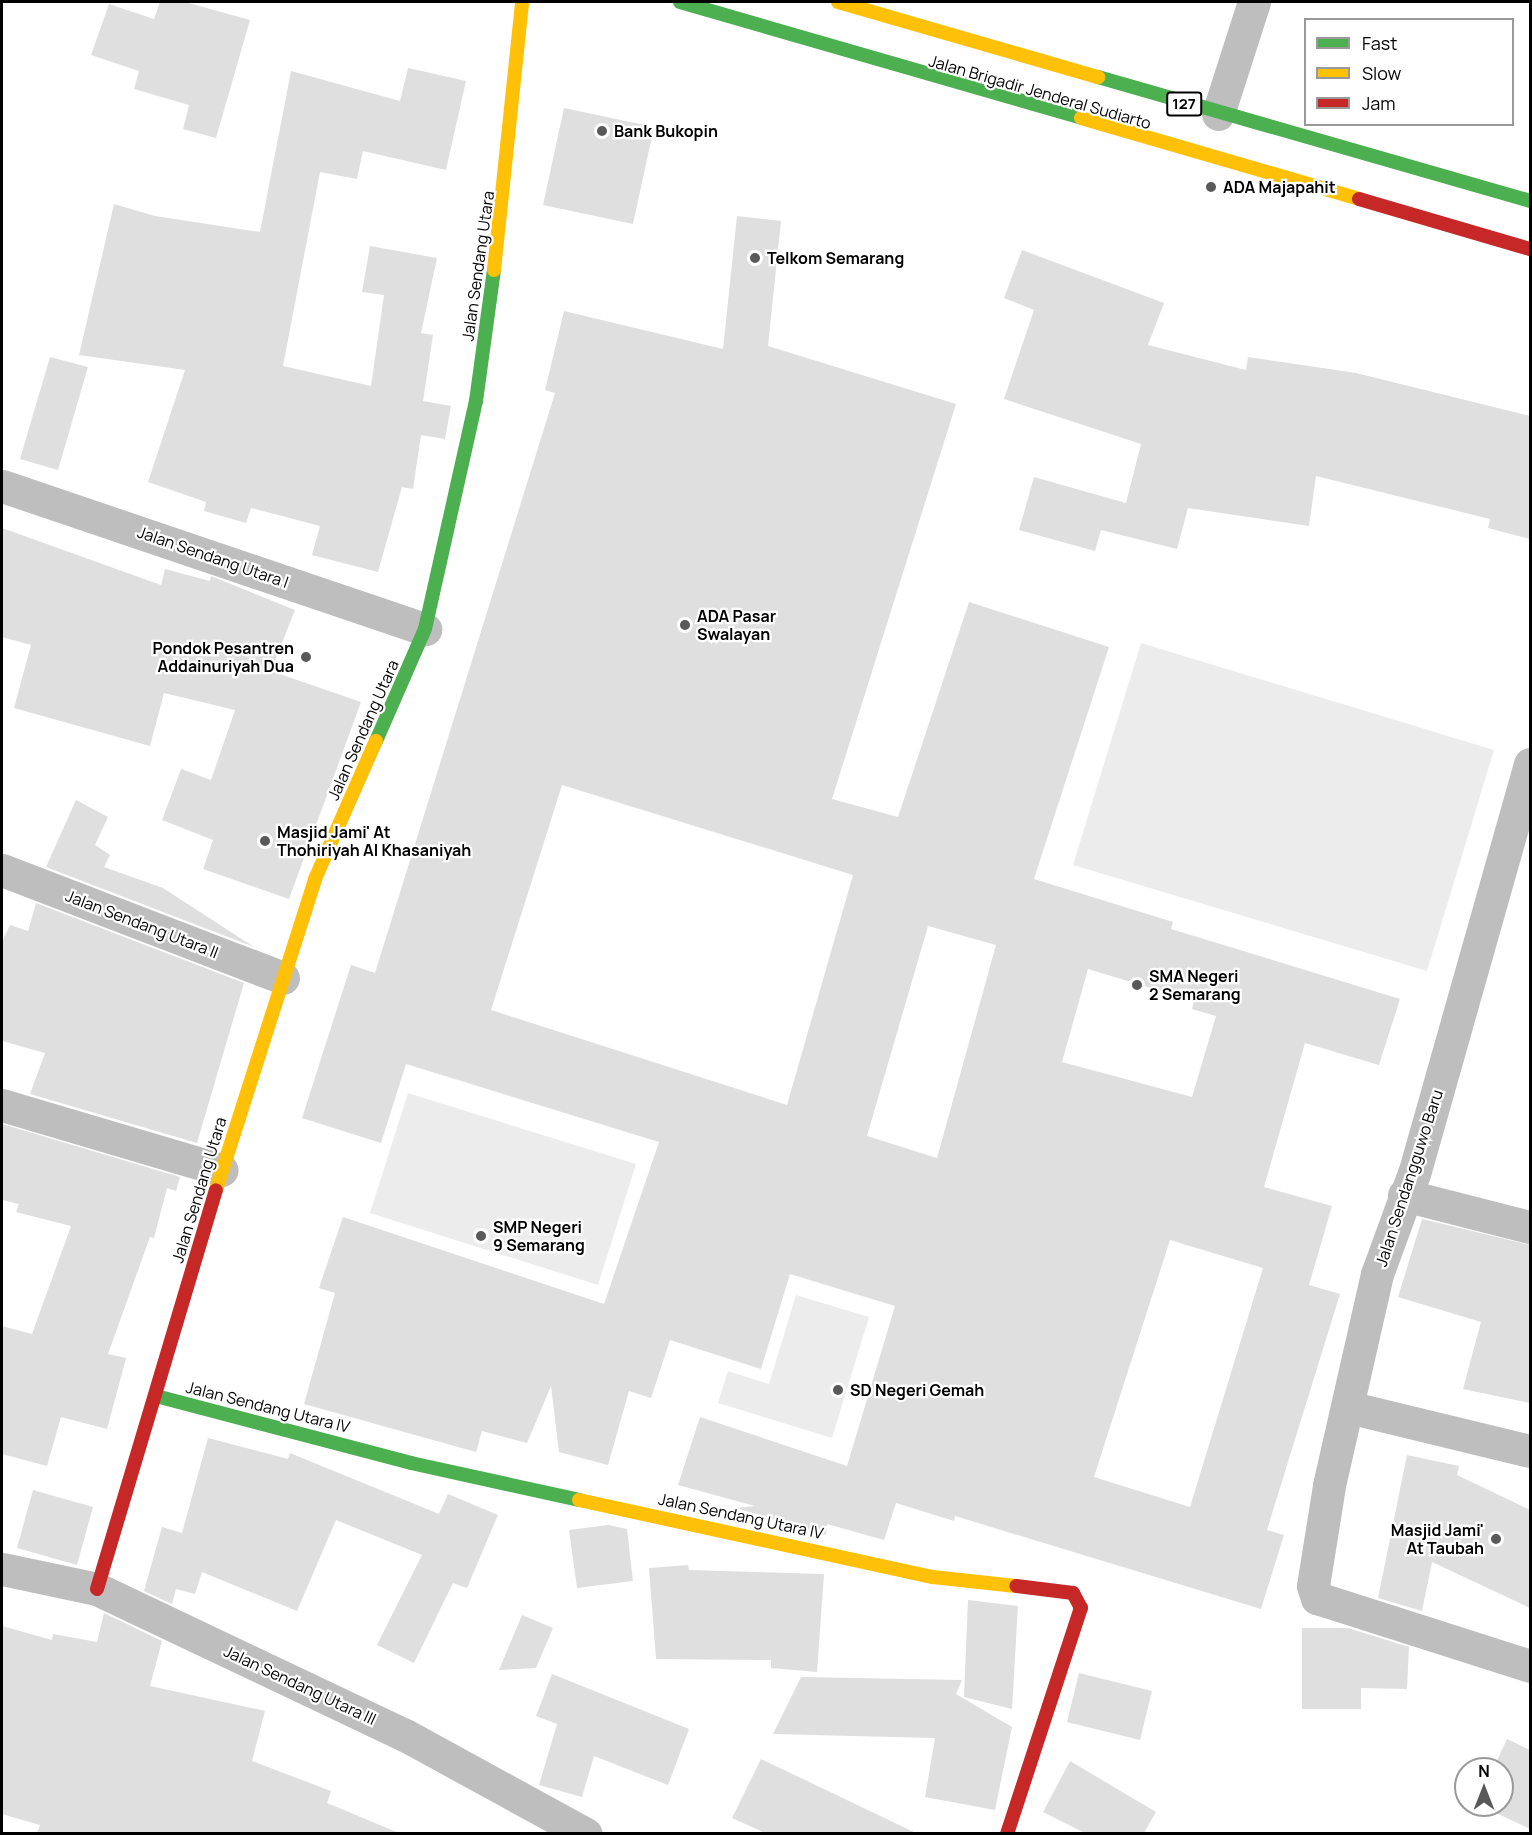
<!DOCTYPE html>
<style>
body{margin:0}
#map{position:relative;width:1532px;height:1835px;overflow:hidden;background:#fff;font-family:Manrope,sans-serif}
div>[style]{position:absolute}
.green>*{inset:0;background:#ececec}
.building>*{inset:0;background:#dfdfdf}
.street>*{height:33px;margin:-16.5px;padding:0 16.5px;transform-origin:16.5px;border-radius:16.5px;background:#bebebe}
.fast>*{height:14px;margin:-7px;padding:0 7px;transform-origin:7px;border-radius:7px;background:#4caf50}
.slow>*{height:14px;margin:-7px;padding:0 7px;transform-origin:7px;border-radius:7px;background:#ffc107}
.jam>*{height:14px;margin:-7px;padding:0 7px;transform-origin:7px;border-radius:7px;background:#c62828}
.dots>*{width:16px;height:16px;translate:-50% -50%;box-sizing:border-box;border:3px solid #fff;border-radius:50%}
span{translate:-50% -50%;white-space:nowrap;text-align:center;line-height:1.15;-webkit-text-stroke:4.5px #fff;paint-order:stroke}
.shield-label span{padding:2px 4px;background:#fff;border:2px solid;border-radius:4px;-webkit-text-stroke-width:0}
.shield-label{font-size:15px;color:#000;font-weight:700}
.street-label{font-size:16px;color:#000}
.poi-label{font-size:16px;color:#000;font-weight:700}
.left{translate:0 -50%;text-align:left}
.right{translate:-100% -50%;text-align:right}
.frame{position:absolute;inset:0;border:3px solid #000;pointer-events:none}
.legend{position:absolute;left:1304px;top:18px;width:210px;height:108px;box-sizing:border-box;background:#fff;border:2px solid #999;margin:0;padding:8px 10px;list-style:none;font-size:18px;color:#000}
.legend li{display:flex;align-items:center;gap:12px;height:30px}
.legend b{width:30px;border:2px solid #999}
.north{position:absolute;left:1454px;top:1757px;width:60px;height:60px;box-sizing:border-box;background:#fff;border:2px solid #999;border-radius:50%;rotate:0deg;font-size:16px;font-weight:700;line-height:24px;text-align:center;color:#000}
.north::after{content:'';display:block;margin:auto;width:21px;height:27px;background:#595959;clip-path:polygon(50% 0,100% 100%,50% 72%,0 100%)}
</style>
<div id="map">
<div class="green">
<i style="clip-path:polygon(1141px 643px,1494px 750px,1427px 971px,1073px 865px)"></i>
<i style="clip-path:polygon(408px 1093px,636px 1164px,598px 1285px,370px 1213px)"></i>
<i style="clip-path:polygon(796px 1295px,869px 1317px,832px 1438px,718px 1403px,728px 1371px,769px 1384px)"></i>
</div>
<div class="building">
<i style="clip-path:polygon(160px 2px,185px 2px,250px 20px,216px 138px,183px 129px,189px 105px,134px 89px,139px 71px,91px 55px,109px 4px,154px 19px)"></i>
<i style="clip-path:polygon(408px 68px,466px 81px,446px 170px,363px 151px,357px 179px,320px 172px,283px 366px,371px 386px,384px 295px,362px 292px,370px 246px,437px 258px,421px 333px,433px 335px,423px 401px,451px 406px,445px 439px,421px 435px,413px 489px,402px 487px,378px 572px,312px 555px,320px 526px,251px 508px,246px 523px,204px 511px,206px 502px,148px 482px,185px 370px,79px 355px,114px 204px,155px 216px,260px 232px,291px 71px,400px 101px)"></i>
<i style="clip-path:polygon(564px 108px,654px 127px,633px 224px,543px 205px)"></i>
<i style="clip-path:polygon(evenodd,737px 216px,781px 221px,768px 346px,956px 404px,832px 799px,898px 817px,969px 602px,1109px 647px,1034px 879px,1173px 922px,1171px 929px,1400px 999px,1379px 1065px,1305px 1043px,1264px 1187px,1332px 1206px,1309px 1285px,1340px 1294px,1267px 1530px,1284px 1535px,1261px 1609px,955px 1516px,954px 1521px,896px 1503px,884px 1540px,827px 1524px,826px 1535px,736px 1508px,755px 1506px,678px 1485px,700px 1417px,847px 1466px,895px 1306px,790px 1274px,761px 1369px,670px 1340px,651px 1398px,629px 1391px,608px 1465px,559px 1452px,551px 1386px,527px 1443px,482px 1431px,476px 1452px,304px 1404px,335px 1293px,319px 1288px,343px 1217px,604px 1304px,659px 1142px,406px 1064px,381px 1143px,302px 1118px,351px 965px,375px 973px,555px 393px,545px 390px,564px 311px,723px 349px,737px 216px,562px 785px,853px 875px,787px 1105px,491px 1010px,562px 785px,737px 216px,928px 926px,996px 945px,937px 1158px,867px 1136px,928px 926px,737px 216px,1088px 969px,1194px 1001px,1192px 1009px,1216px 1016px,1192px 1097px,1062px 1062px,1088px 969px,737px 216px,1170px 1240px,1263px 1268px,1190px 1507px,1094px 1477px,1170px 1240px)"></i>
<i style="clip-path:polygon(1022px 250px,1164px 303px,1148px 345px,1246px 370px,1248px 357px,1356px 373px,1530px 416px,1530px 539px,1488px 528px,1490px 519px,1316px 476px,1309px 526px,1188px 508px,1177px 549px,1101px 530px,1095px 551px,1019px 530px,1034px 477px,1126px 503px,1141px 444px,1004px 399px,1034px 310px,1004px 298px)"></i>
<i style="clip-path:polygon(50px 357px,88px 367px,58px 470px,20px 459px)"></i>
<i style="clip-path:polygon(2px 528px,161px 585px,165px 569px,210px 581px,211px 576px,295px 610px,271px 671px,361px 702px,289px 899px,203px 869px,213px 840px,162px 820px,181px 769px,211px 780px,235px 710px,164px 693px,150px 746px,14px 708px,31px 645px,2px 637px)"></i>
<i style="clip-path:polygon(76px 800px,108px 817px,95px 845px,110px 855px,104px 867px,163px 888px,254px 947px,46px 867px)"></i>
<i style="clip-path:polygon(36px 903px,244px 983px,197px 1143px,30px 1094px,45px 1053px,2px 1041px,2px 942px,10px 925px,28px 931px)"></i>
<i style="clip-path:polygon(2px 1124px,180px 1177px,176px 1191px,167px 1188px,154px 1238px,150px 1237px,108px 1354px,126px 1358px,107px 1429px,61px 1417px,47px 1466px,2px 1454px,2px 1326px,32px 1334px,71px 1226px,16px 1212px,19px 1204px,2px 1200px)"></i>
<i style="clip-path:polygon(1422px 1219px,1530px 1245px,1530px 1403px,1463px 1389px,1481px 1322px,1398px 1297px)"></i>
<i style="clip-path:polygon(208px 1438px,288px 1459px,290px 1453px,439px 1514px,448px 1494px,498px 1515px,467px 1588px,453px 1583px,414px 1663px,377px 1645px,422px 1555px,336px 1520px,297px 1611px,202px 1572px,195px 1594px,176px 1589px,172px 1604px,144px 1591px,162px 1527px,182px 1533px)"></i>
<i style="clip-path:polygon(1407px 1455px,1459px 1466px,1457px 1475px,1530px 1510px,1530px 1608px,1432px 1562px,1422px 1611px,1378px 1598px)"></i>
<i style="clip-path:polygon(33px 1490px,93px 1507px,77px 1565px,17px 1548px)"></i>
<i style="clip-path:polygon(608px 1525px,627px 1529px,633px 1581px,577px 1588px,569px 1530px)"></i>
<i style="clip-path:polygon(688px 1565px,689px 1570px,824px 1574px,817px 1672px,771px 1668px,771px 1660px,656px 1659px,649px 1568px)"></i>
<i style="clip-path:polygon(968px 1600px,1018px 1606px,1012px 1709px,964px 1697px)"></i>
<i style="clip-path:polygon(104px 1613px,162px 1641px,150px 1686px,265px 1711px,252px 1761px,331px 1791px,327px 1803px,399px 1833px,37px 1833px,40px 1825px,2px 1814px,2px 1626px,52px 1640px,53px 1634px,97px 1642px)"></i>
<i style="clip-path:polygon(522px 1615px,553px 1628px,536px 1668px,499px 1670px)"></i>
<i style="clip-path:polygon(1302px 1628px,1348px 1628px,1409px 1647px,1407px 1689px,1361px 1688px,1361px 1709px,1302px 1709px)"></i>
<i style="clip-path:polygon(1079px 1673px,1152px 1691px,1140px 1740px,1067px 1722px)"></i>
<i style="clip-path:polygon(552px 1674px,689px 1729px,668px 1785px,594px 1756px,582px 1797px,539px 1785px,557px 1724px,536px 1716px)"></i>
<i style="clip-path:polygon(801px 1677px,962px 1680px,956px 1694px,1012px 1727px,995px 1810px,925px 1797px,935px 1738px,773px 1734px)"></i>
<i style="clip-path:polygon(1507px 1739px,1530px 1750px,1530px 1829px,1479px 1805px,1502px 1805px,1502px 1769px,1493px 1769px)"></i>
<i style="clip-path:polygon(761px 1759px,916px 1833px,765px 1833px,732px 1818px)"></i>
<i style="clip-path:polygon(1070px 1761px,1156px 1812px,1144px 1833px,1085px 1833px,1043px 1812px)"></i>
</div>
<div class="street">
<i style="left:1218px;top:114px;width:118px;rotate:-72.2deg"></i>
<i style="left:2px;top:486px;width:447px;rotate:18.7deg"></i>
<i style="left:1530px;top:764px;width:425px;rotate:105.8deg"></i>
<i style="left:1414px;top:1173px;width:108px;rotate:110.1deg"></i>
<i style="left:1377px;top:1274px;width:217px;rotate:102.8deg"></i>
<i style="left:1329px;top:1486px;width:101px;rotate:99.1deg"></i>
<i style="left:1313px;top:1586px;width:13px;rotate:72deg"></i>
<i style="left:1317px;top:1598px;width:224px;rotate:17.7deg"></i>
<i style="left:2px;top:870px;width:301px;rotate:21deg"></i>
<i style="left:2px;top:1105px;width:229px;rotate:16.5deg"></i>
<i style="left:1404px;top:1195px;width:130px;rotate:14.3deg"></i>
<i style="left:1348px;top:1407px;width:187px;rotate:13.6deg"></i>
<i style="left:2px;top:1569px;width:97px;rotate:11.9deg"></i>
<i style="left:97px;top:1589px;width:341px;rotate:25.4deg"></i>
<i style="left:405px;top:1735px;width:206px;rotate:28.7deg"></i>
</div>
<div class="fast">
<i style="left:680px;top:2px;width:417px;rotate:16.1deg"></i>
<i style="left:1098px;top:77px;width:449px;rotate:16deg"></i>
<i style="left:376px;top:741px;width:122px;rotate:-66.4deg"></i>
<i style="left:425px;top:629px;width:234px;rotate:-77.4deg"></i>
<i style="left:476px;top:401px;width:132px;rotate:-82.2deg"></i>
<i style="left:156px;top:1396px;width:264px;rotate:14.7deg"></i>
<i style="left:411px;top:1463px;width:172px;rotate:12.4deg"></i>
</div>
<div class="slow">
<i style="left:838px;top:2px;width:271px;rotate:16.1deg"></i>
<i style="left:1081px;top:118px;width:290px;rotate:16.2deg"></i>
<i style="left:494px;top:270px;width:269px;rotate:-84deg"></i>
<i style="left:216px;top:1190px;width:326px;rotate:-72.3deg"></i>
<i style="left:315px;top:879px;width:151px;rotate:-66.2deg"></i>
<i style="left:579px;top:1500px;width:362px;rotate:12.3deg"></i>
<i style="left:933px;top:1577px;width:83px;rotate:6.2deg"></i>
</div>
<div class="jam">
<i style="left:1359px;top:199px;width:178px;rotate:16.3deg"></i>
<i style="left:97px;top:1589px;width:416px;rotate:-73.4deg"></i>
<i style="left:1007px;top:1834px;width:238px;rotate:-71.9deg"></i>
<i style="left:1081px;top:1608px;width:17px;rotate:-118deg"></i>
<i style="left:1073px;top:1593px;width:57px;rotate:-173deg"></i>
</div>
<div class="dots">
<i style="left:602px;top:131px;background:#595959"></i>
<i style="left:1211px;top:187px;background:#595959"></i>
<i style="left:755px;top:258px;background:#595959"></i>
<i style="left:685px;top:625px;background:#595959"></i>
<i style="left:306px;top:657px;background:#595959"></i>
<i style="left:265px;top:841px;background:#595959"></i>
<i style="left:1137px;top:985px;background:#595959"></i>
<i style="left:481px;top:1236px;background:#595959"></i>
<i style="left:838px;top:1390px;background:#595959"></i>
<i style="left:1496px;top:1539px;background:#595959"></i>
</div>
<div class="shield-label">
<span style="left:1184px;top:104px">127</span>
</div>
<div class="street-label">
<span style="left:1040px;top:92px;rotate:16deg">Jalan Brigadir Jenderal Sudiarto</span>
<span style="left:478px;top:266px;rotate:-82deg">Jalan Sendang Utara</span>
<span style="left:213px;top:557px;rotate:19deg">Jalan Sendang Utara I</span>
<span style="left:363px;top:730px;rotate:-66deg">Jalan Sendang Utara</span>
<span style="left:142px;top:924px;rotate:21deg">Jalan Sendang Utara II</span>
<span style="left:1409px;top:1178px;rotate:-72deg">Jalan Sendangguwo Baru</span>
<span style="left:199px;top:1190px;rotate:-73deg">Jalan Sendang Utara</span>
<span style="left:268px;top:1407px;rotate:14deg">Jalan Sendang Utara IV</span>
<span style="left:741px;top:1516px;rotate:12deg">Jalan Sendang Utara IV</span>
<span style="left:300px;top:1685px;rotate:25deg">Jalan Sendang Utara III</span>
</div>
<div class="poi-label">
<span class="left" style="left:614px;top:131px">Bank Bukopin</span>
<span class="left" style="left:1223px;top:187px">ADA Majapahit</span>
<span class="left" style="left:767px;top:258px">Telkom Semarang</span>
<span class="left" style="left:697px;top:625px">ADA Pasar<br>Swalayan</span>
<span class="right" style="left:294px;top:657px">Pondok Pesantren<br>Addainuriyah Dua</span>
<span class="left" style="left:277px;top:841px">Masjid Jami' At<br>Thohiriyah Al Khasaniyah</span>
<span class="left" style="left:1149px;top:985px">SMA Negeri<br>2 Semarang</span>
<span class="left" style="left:493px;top:1236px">SMP Negeri<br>9 Semarang</span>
<span class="left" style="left:850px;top:1390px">SD Negeri Gemah</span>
<span class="right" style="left:1484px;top:1539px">Masjid Jami'<br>At Taubah</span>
</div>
<div class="frame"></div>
<ul class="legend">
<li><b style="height:8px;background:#4caf50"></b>Fast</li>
<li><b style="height:8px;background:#ffc107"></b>Slow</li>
<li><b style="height:8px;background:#c62828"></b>Jam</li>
</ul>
<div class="north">N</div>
</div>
